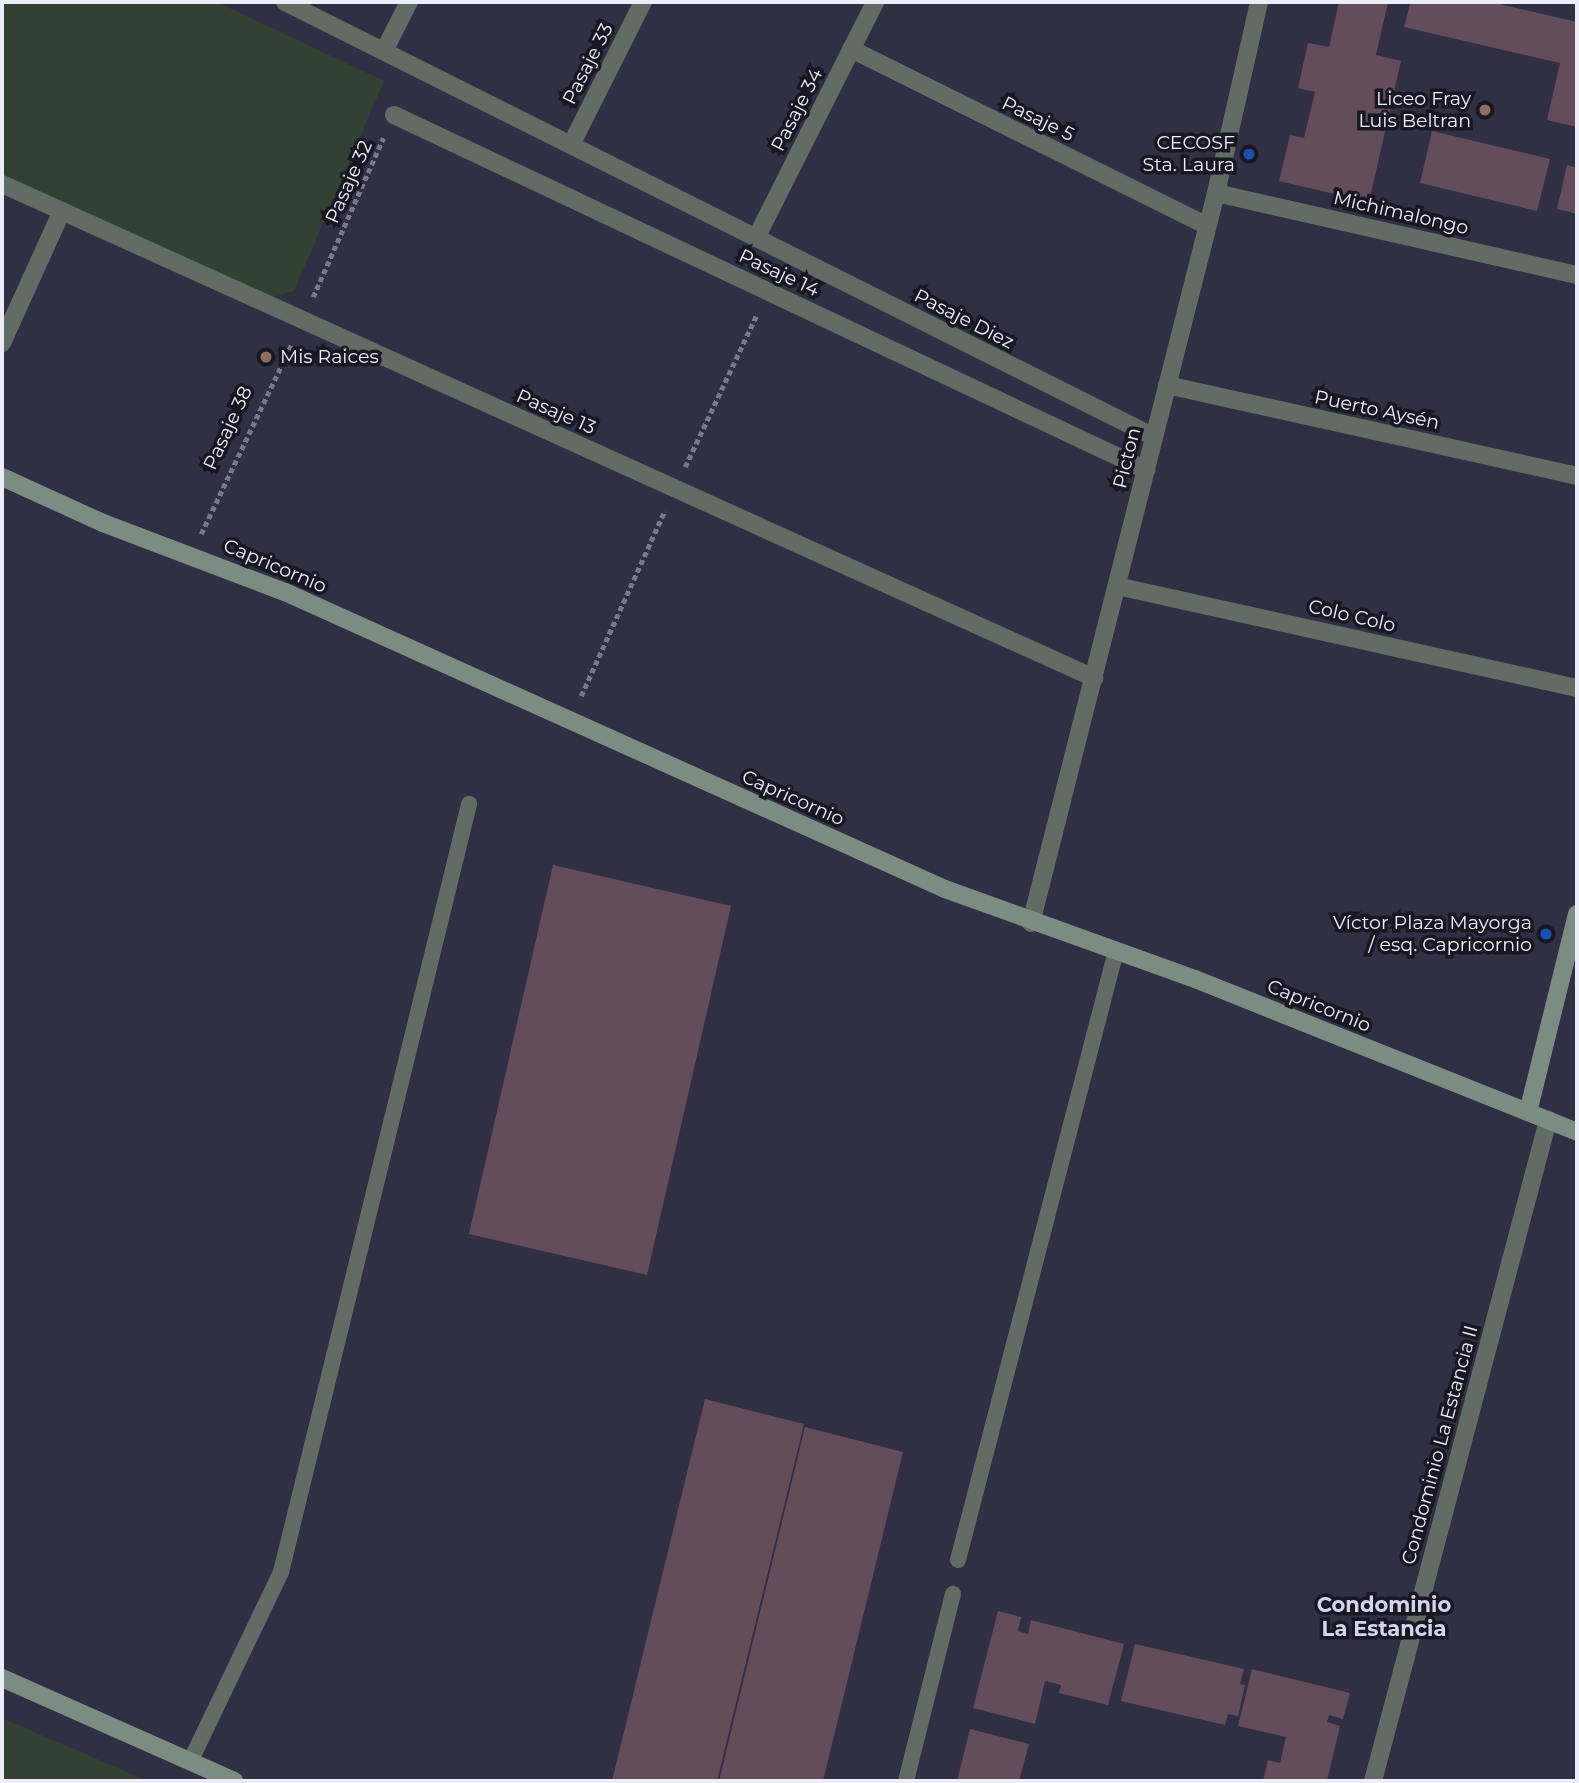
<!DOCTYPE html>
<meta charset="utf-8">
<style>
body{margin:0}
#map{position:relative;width:1579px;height:1783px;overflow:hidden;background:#312f44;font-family:Montserrat,sans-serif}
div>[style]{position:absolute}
.green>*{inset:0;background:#324131}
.building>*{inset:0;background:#634d5b}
.path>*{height:4.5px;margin-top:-2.25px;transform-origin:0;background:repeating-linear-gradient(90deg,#79788a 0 5px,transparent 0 8.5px)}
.lane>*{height:16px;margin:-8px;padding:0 8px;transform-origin:8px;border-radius:8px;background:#616c65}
.street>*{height:18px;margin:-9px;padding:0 9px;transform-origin:9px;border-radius:9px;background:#616c65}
.secondary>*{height:18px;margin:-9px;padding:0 9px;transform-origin:9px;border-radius:9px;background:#7b8c82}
.dots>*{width:19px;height:19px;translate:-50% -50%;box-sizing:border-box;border:4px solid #191822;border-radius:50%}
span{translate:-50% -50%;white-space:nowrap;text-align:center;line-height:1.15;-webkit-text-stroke:7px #191822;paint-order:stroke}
.street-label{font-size:19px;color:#ededfa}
.poi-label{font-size:19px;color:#ededfa}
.right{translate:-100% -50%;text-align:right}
.left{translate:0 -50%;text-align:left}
.neighbourhood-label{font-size:21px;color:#d5d4ef;font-weight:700}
.frame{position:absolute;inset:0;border:4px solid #ededfa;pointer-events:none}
</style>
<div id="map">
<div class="green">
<i style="clip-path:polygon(2px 2px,217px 2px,384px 81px,294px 291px,273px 297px,2px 176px)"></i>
<i style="clip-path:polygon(2px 1718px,148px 1781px,2px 1781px)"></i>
</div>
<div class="building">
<i style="clip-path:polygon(1339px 2px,1388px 2px,1376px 55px,1401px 61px,1369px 202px,1279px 181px,1290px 135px,1304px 138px,1315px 92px,1298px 88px,1308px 43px,1329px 47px)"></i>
<i style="clip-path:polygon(1403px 2px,1491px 2px,1577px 22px,1577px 127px,1547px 120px,1560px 63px,1404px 27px,1410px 4px)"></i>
<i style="clip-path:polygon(1432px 131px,1550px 159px,1537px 211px,1420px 183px)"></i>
<i style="clip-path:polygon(1567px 165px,1577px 168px,1577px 214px,1557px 209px)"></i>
<i style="clip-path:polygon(553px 865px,731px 906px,647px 1275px,469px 1234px)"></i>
<i style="clip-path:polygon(705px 1399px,804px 1424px,717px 1781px,612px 1781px)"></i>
<i style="clip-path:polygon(805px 1427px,903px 1452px,823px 1781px,719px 1781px)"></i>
<i style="clip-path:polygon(998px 1611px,1021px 1617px,1018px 1631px,1028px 1634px,1031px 1620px,1124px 1644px,1108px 1705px,1059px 1693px,1061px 1685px,1045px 1681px,1035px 1724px,973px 1708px)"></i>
<i style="clip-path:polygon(1135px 1644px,1244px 1669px,1240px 1684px,1245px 1685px,1238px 1716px,1228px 1714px,1225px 1725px,1121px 1701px)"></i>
<i style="clip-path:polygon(1252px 1669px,1350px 1693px,1343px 1719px,1329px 1715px,1327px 1722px,1340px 1726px,1327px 1781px,1263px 1781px,1268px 1760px,1280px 1763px,1286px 1737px,1238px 1726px)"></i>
<i style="clip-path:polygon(970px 1729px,1029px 1744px,1019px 1781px,957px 1781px)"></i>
</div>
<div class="path">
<i style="left:313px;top:297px;width:174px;rotate:-66.2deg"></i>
<i style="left:685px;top:467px;width:169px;rotate:-64.8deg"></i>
<i style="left:201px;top:534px;width:212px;rotate:-64.5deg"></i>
<i style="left:581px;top:696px;width:204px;rotate:-65.7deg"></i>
</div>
<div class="lane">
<i style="left:958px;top:1560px;width:629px;rotate:-75.46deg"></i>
<i style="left:190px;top:1762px;width:211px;rotate:-64.4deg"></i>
<i style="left:281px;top:1572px;width:791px;rotate:-76.24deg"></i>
<i style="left:906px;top:1781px;width:193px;rotate:-75.9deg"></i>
</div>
<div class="street">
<i style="left:285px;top:2px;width:972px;rotate:26.59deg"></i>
<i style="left:851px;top:49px;width:398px;rotate:26.4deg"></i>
<i style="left:384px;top:51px;width:55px;rotate:-63deg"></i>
<i style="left:394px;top:115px;width:832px;rotate:25.27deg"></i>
<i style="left:571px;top:145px;width:160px;rotate:-63.3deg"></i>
<i style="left:2px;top:184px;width:1199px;rotate:24.34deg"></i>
<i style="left:1216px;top:193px;width:370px;rotate:12.8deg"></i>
<i style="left:756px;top:238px;width:264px;rotate:-63.2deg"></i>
<i style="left:2px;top:343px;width:145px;rotate:-65.6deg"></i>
<i style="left:1167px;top:385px;width:420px;rotate:12.5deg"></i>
<i style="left:1117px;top:586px;width:471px;rotate:12.5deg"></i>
<i style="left:1031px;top:923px;width:753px;rotate:-75.78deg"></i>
<i style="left:1216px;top:193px;width:196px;rotate:-77.3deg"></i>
<i style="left:1373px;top:1781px;width:684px;rotate:-75.17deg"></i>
</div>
<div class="secondary">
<i style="left:2px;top:477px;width:111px;rotate:24.5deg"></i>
<i style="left:103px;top:523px;width:195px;rotate:20.8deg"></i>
<i style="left:285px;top:592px;width:724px;rotate:24.23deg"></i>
<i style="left:945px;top:889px;width:266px;rotate:19.8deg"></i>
<i style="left:1195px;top:979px;width:412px;rotate:21.8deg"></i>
<i style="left:1528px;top:1112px;width:204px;rotate:-76.1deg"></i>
<i style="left:2px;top:1678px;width:254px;rotate:23.9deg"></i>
</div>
<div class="dots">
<i style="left:1485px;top:110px;background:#8d6e63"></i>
<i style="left:1249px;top:154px;background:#1a4fb4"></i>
<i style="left:266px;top:357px;background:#8d6e63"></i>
<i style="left:1546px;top:934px;background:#1a4fb4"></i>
</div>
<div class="street-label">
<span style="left:588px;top:64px;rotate:-63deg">Pasaje 33</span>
<span style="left:797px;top:110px;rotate:-63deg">Pasaje 34</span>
<span style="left:1038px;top:119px;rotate:26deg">Pasaje 5</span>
<span style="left:349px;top:182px;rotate:-66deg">Pasaje 32</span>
<span style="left:1401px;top:213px;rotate:13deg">Michimalongo</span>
<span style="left:779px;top:273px;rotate:25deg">Pasaje 14</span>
<span style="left:964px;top:319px;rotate:27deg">Pasaje Diez</span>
<span style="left:1377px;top:410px;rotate:12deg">Puerto Aysén</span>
<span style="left:556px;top:412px;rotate:24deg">Pasaje 13</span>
<span style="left:228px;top:428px;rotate:-65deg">Pasaje 38</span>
<span style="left:1127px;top:458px;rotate:-76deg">Picton</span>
<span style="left:275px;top:566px;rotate:23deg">Capricornio</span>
<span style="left:1352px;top:616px;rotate:13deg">Colo Colo</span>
<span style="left:793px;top:798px;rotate:24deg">Capricornio</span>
<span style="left:1319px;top:1006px;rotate:22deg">Capricornio</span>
<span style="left:1440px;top:1445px;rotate:-75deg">Condominio La Estancia II</span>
</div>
<div class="poi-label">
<span class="right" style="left:1471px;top:110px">Liceo Fray<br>Luis Beltran</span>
<span class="right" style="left:1235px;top:154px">CECOSF<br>Sta. Laura</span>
<span class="left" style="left:280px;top:357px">Mis Raices</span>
<span class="right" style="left:1532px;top:934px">Víctor Plaza Mayorga<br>/ esq. Capricornio</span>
</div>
<div class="neighbourhood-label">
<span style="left:1384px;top:1617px">Condominio<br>La Estancia</span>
</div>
<div class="frame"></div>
</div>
